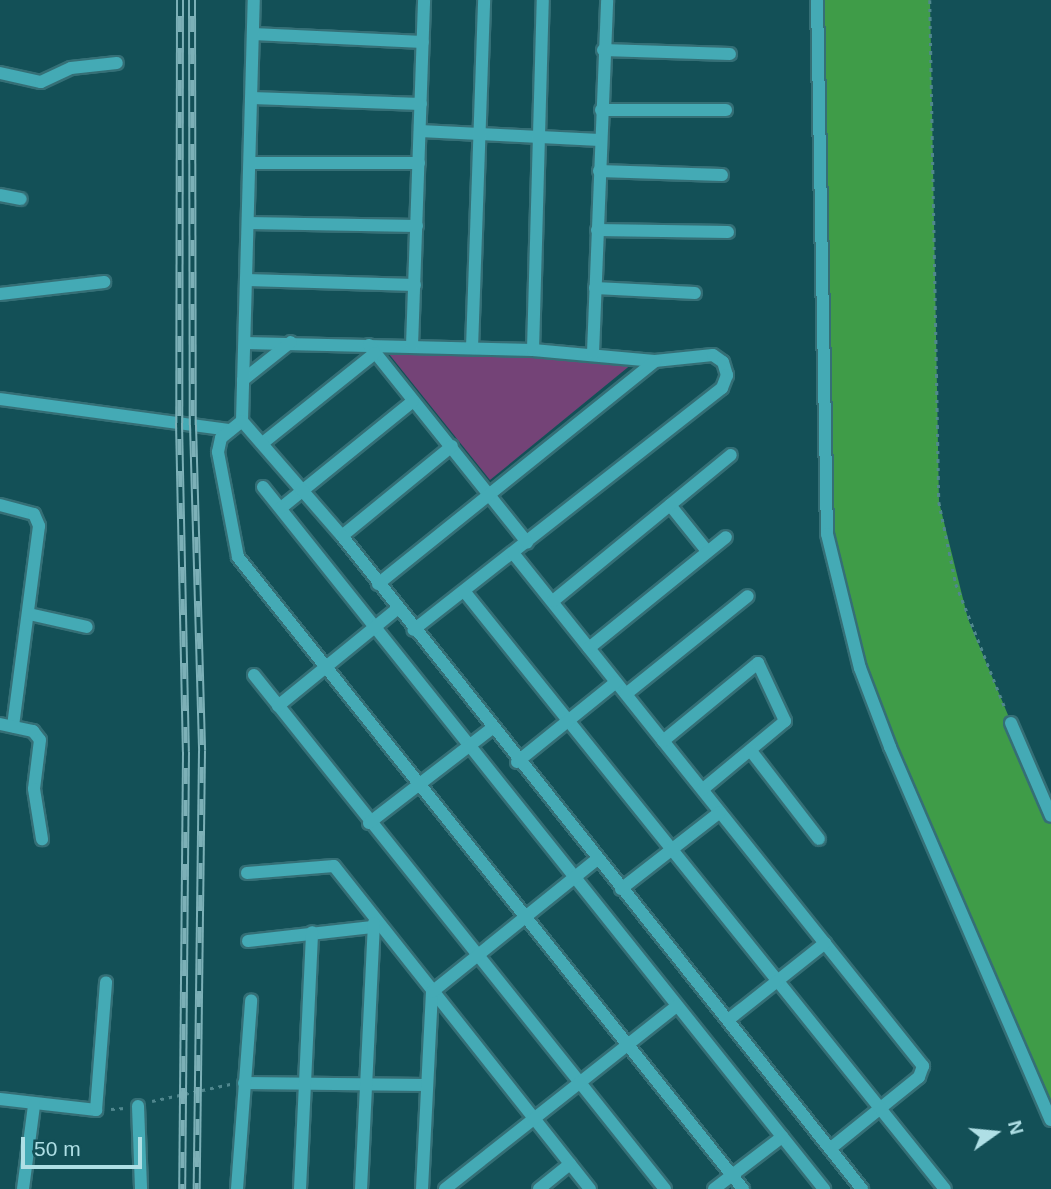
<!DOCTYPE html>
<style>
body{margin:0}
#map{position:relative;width:1051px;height:1189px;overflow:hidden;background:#135057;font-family:Arial,sans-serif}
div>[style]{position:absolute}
.green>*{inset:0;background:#744377}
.water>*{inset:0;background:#3f9c48}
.path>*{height:2.5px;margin-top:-1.25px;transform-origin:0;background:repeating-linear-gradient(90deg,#50878e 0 3.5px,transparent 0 8.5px)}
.roads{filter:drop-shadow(2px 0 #356f76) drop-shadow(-2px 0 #356f76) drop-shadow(0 2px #356f76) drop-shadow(0 -2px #356f76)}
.minor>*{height:12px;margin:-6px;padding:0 6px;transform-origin:6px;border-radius:6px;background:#44aab5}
.rail>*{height:8px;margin-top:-4px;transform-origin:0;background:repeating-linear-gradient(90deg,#135057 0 16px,#7cb0b7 0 32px);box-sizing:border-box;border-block:2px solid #7cb0b7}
span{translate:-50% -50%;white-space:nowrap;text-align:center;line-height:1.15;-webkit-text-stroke:6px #135057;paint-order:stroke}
.north{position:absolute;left:960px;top:1098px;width:70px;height:70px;-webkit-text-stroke:5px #135057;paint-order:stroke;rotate:75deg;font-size:19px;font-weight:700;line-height:28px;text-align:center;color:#afdfe5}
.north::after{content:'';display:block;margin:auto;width:24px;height:32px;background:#afdfe5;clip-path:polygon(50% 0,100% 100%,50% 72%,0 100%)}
.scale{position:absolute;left:21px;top:1137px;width:121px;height:32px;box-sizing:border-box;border:4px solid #afdfe5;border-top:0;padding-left:9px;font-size:21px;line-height:24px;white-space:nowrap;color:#afdfe5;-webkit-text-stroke:5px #135057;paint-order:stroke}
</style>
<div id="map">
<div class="green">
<i style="clip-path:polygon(389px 354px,638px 359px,490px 480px)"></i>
</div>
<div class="water">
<i style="clip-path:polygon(817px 0,930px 0,939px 502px,968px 619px,1051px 818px,1051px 1121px,860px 668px,834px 564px)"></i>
</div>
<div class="path">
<i style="left:930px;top:0;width:502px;rotate:88.97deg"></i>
<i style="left:939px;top:502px;width:84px;rotate:78.3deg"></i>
<i style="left:956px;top:584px;width:136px;rotate:68.4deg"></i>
<i style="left:152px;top:1101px;width:80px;rotate:-12.3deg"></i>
<i style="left:111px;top:1109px;width:14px;rotate:-4deg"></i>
</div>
<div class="roads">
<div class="minor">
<i style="left:817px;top:0;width:534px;rotate:88.93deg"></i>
<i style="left:827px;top:534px;width:138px;rotate:76.2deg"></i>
<i style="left:860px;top:668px;width:85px;rotate:69.2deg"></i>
<i style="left:890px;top:747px;width:406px;rotate:66.7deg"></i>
<i style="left:253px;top:34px;width:170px;rotate:2.7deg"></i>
<i style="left:603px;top:50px;width:127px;rotate:1.8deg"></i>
<i style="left:0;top:73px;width:42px;rotate:12.4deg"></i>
<i style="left:41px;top:82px;width:33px;rotate:-25deg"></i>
<i style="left:71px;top:68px;width:46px;rotate:-6.2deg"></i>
<i style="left:252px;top:98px;width:169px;rotate:2deg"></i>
<i style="left:601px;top:110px;width:125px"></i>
<i style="left:420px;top:131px;width:180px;rotate:2.9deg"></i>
<i style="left:250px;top:163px;width:169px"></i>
<i style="left:599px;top:171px;width:123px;rotate:1.9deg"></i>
<i style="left:0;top:195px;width:21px;rotate:11deg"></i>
<i style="left:248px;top:223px;width:169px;rotate:1deg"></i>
<i style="left:597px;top:230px;width:131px;rotate:0.9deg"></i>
<i style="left:247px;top:280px;width:168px;rotate:1.7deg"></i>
<i style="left:595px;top:288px;width:100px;rotate:2.9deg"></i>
<i style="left:0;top:294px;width:105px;rotate:-6.6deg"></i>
<i style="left:245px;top:343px;width:288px;rotate:1.4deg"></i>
<i style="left:533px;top:350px;width:122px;rotate:5.2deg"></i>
<i style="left:655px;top:361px;width:58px;rotate:-5.9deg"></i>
<i style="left:713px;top:355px;width:12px;rotate:35deg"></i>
<i style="left:723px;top:362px;width:14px;rotate:73deg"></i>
<i style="left:727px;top:375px;width:14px;rotate:111deg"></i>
<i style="left:722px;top:388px;width:392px;rotate:141.9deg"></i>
<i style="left:369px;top:345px;width:253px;rotate:51.3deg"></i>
<i style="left:412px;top:346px;width:346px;rotate:-88deg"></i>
<i style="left:472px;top:348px;width:348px;rotate:-88deg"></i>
<i style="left:533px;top:350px;width:350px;rotate:-88.4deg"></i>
<i style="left:593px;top:353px;width:353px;rotate:-87.7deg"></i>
<i style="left:243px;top:380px;width:61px;rotate:-38.4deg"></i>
<i style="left:0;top:399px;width:232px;rotate:7.7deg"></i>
<i style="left:242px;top:421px;width:421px;rotate:-88.4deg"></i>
<i style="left:264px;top:442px;width:142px;rotate:-38.7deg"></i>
<i style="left:263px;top:487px;width:899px;rotate:51.37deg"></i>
<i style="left:0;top:505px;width:35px;rotate:15deg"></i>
<i style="left:34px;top:514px;width:13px;rotate:67deg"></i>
<i style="left:39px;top:526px;width:202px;rotate:97.4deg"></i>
<i style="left:670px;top:505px;width:59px;rotate:51.2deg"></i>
<i style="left:281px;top:508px;width:170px;rotate:-39deg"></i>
<i style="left:342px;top:536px;width:142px;rotate:-39.3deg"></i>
<i style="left:513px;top:553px;width:657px;rotate:51.37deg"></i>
<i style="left:923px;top:1066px;width:12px;rotate:110deg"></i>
<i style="left:919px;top:1077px;width:113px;rotate:141.1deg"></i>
<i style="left:378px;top:584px;width:356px;rotate:-38.8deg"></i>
<i style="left:464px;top:591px;width:767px;rotate:51.19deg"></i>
<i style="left:553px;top:601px;width:230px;rotate:-39.4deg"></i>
<i style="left:29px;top:614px;width:59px;rotate:12.6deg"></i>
<i style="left:589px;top:648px;width:176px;rotate:-39deg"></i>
<i style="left:254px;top:675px;width:658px;rotate:51.35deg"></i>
<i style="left:626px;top:694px;width:156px;rotate:-38.8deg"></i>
<i style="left:278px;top:706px;width:155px;rotate:-39.2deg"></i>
<i style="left:1011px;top:723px;width:101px;rotate:66.7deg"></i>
<i style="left:0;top:724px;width:34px;rotate:12deg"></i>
<i style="left:33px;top:731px;width:11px;rotate:52deg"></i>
<i style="left:40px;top:740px;width:49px;rotate:97deg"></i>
<i style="left:34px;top:789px;width:51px;rotate:80.9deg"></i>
<i style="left:663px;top:741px;width:123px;rotate:-39.4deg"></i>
<i style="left:758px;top:663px;width:64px;rotate:65deg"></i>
<i style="left:785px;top:721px;width:107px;rotate:140.3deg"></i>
<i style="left:751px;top:751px;width:111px;rotate:52.3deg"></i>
<i style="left:517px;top:762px;width:127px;rotate:-38.9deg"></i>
<i style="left:369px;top:823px;width:154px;rotate:-37.6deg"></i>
<i style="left:247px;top:873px;width:87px;rotate:-4.6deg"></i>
<i style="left:334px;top:866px;width:412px;rotate:51.6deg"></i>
<i style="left:621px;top:889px;width:125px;rotate:-37.9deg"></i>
<i style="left:248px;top:941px;width:125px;rotate:-6.4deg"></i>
<i style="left:728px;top:1020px;width:124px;rotate:-38.4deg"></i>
<i style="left:244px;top:1083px;width:182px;rotate:0.6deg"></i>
<i style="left:0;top:1099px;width:97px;rotate:6.5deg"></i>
<i style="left:96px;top:1110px;width:128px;rotate:-85.5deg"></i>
<i style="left:138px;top:1106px;width:83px;rotate:87.9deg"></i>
<i style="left:23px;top:1189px;width:85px;rotate:-82.5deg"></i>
<i style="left:237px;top:1189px;width:189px;rotate:-85.7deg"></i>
<i style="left:300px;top:1189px;width:257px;rotate:-87.3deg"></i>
<i style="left:361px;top:1189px;width:266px;rotate:-87.2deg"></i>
<i style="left:422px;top:1189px;width:197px;rotate:-87.1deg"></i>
<i style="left:432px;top:992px;width:211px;rotate:-38.8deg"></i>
<i style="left:445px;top:1189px;width:295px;rotate:-38.3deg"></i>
<i style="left:539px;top:1189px;width:40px;rotate:-39deg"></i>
<i style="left:714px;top:1189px;width:86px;rotate:-37.4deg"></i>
<i style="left:743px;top:1189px;width:809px;rotate:-128.63deg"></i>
<i style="left:238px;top:557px;width:107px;rotate:-100.8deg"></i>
<i style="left:218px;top:452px;width:14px;rotate:-78deg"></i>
<i style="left:221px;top:438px;width:27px;rotate:-39deg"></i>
<i style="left:242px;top:421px;width:152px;rotate:49deg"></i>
<i style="left:342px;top:536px;width:835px;rotate:51.47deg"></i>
</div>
</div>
<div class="rail">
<i style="left:180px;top:0;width:423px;rotate:90.1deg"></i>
<i style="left:179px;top:423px;width:329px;rotate:88.8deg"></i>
<i style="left:186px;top:752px;width:437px;rotate:90.5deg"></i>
<i style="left:192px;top:0;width:425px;rotate:89.9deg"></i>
<i style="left:193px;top:425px;width:326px;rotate:88.4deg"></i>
<i style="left:202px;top:751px;width:438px;rotate:90.7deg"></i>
</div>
<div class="north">N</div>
<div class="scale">50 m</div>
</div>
